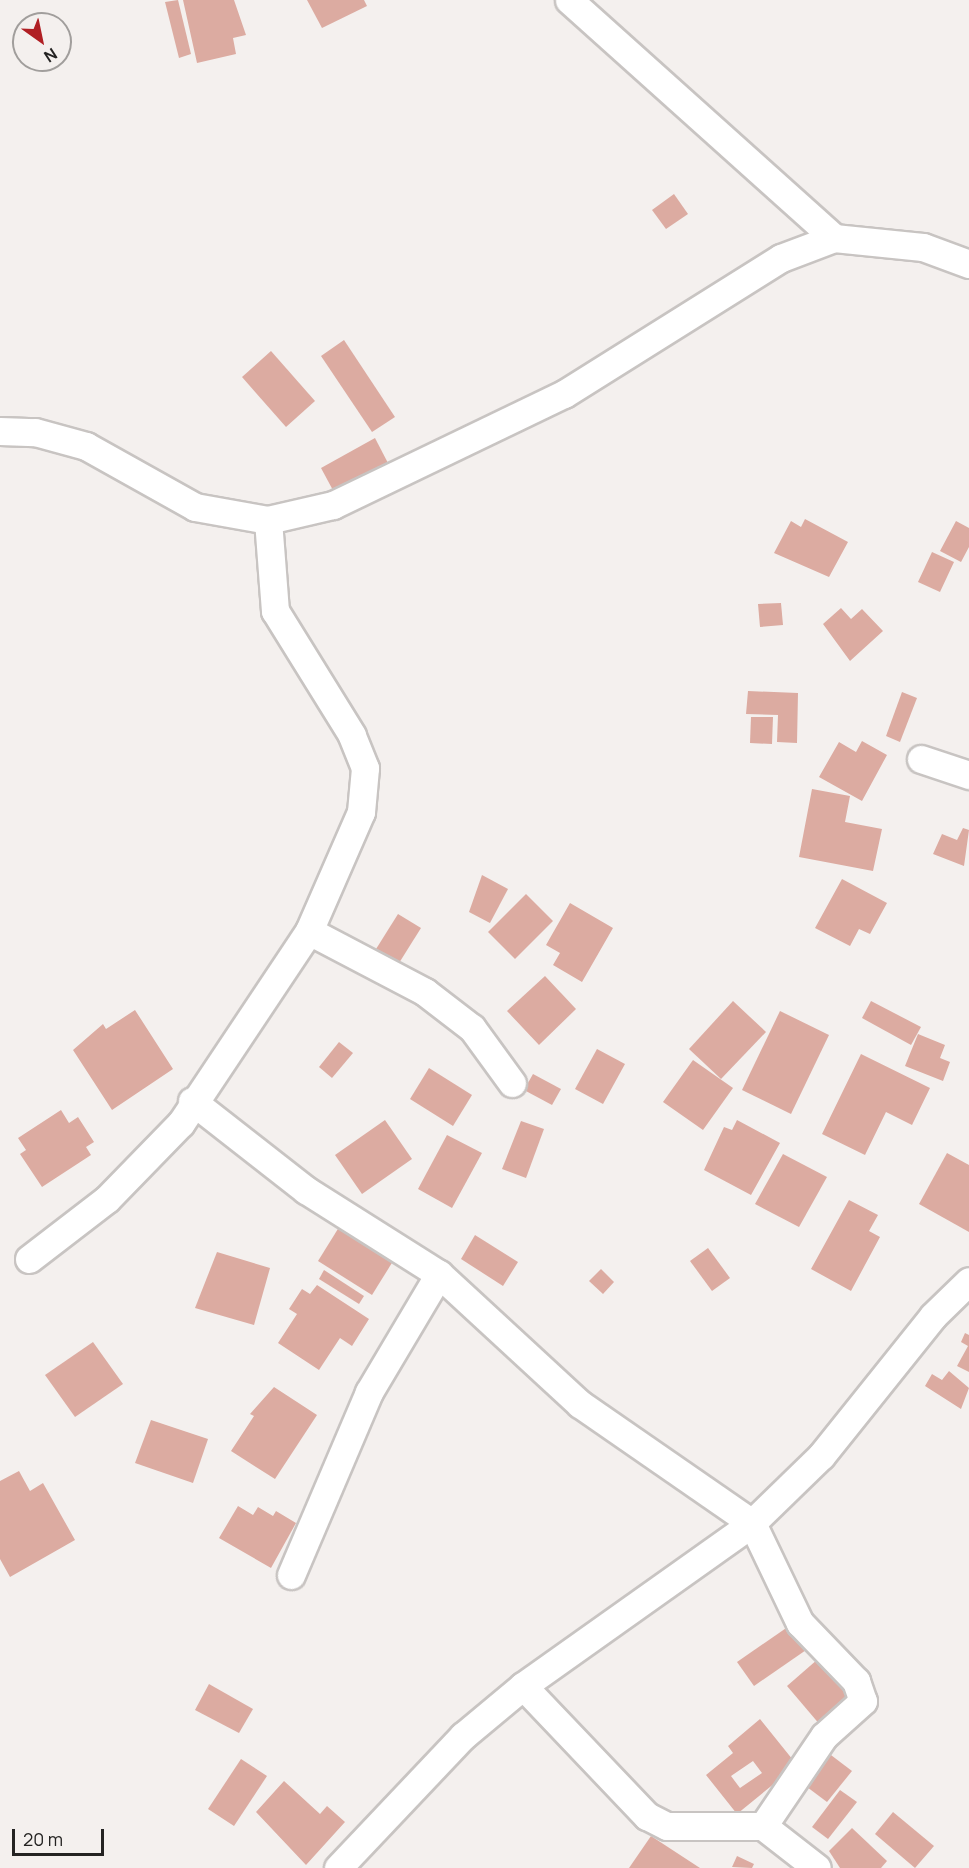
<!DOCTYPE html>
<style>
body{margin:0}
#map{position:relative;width:969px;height:1868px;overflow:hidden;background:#f4f0ee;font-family:Manrope,sans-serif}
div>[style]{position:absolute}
.building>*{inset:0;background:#dcaba1}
.roads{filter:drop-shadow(2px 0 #c8c4c2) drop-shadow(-2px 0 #c8c4c2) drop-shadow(0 2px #c8c4c2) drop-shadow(0 -2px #c8c4c2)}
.minor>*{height:27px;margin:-13.5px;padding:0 13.5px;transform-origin:13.5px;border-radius:13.5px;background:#fff}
span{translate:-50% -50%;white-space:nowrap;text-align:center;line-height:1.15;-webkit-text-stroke:6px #f4f0ee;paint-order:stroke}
.north{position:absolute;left:12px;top:12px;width:60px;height:60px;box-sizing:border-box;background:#f4f0ee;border:2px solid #a19e9c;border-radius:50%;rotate:147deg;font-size:16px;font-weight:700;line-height:24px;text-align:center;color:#242322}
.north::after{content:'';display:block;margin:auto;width:21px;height:27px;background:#b01f24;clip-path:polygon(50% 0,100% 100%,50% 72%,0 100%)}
.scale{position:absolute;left:12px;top:1829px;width:92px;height:27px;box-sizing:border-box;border:3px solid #242322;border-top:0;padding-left:8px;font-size:18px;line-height:21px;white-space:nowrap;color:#242322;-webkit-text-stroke:4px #f4f0ee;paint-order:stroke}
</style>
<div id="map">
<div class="building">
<i style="clip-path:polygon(178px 0,191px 54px,179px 58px,165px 2px)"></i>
<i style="clip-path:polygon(183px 0,234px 0,246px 35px,233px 38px,236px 54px,197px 63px)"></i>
<i style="clip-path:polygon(307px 0,364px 0,367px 6px,322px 28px)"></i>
<i style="clip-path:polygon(674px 194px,688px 214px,666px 229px,652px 210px)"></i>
<i style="clip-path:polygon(344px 340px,395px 417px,372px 432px,321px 356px)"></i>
<i style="clip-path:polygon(271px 351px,315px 401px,286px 427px,242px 377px)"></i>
<i style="clip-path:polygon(375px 438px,389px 465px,335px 494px,321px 468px)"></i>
<i style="clip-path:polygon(805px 519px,848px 542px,829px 577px,774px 553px,791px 521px,801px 527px)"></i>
<i style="clip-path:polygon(956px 521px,969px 528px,969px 547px,961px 562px,940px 551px)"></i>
<i style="clip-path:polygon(932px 552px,954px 562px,940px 592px,918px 582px)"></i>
<i style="clip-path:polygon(781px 603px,783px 625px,760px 627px,758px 604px)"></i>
<i style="clip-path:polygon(841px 608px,851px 619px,862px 609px,883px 631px,850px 661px,823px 624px)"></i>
<i style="clip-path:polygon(748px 691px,798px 693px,797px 743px,777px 742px,778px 715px,746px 714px)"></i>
<i style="clip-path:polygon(902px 692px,917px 698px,900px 742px,886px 736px)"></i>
<i style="clip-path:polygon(751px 717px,773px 717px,772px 744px,750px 743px)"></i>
<i style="clip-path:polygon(862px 741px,887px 755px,862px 801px,819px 777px,839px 742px,856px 752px)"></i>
<i style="clip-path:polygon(812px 789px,850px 796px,845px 822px,882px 829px,873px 871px,799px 857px)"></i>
<i style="clip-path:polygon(963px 828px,969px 830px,964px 866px,933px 854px,942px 834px,957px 840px)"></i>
<i style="clip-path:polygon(482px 875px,508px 889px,490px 923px,469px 912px)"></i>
<i style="clip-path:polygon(842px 879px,887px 903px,870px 934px,859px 929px,850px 946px,815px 928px)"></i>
<i style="clip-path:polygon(526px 894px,553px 921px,515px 959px,488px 932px)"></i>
<i style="clip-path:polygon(570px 903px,613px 928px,582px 982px,553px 965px,560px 953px,546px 945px)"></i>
<i style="clip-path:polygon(398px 914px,421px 928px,394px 971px,371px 957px)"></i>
<i style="clip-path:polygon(545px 976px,576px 1009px,539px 1045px,507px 1011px)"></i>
<i style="clip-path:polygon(733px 1001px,766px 1032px,721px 1079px,689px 1049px)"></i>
<i style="clip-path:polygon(871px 1001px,921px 1027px,911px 1045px,862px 1018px)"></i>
<i style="clip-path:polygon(135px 1010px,173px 1069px,112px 1110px,73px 1050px,103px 1024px,106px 1029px)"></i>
<i style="clip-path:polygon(780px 1011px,829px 1035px,791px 1114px,742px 1090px)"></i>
<i style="clip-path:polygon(918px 1034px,945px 1045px,940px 1058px,950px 1062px,943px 1081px,905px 1066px)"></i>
<i style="clip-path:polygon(339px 1042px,353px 1053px,332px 1078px,319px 1067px)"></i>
<i style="clip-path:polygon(597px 1049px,625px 1064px,603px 1104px,575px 1089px)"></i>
<i style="clip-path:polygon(861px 1054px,930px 1088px,912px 1125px,886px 1112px,865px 1155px,822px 1134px)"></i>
<i style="clip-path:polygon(693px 1060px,733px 1088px,703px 1130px,663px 1102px)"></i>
<i style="clip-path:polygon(429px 1068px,472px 1095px,453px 1126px,410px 1099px)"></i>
<i style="clip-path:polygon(533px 1074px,561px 1089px,552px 1105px,524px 1090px)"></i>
<i style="clip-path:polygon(61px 1110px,69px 1123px,78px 1117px,94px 1142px,86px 1147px,91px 1155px,42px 1187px,20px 1154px,26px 1150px,18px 1138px)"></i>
<i style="clip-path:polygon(385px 1120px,412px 1159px,362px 1194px,335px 1155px)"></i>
<i style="clip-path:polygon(737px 1120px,780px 1143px,751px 1195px,704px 1170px,724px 1127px,732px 1130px)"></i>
<i style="clip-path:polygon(521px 1121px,544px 1129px,526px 1178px,502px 1169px)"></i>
<i style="clip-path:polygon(447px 1135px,482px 1153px,452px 1208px,418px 1189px)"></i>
<i style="clip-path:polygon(947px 1153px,969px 1165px,969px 1232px,919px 1204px)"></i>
<i style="clip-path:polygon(783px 1154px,827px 1177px,799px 1227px,755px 1204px)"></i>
<i style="clip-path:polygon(849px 1200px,878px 1215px,869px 1231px,880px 1237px,851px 1291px,811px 1269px)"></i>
<i style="clip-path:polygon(341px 1224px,395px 1258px,372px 1295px,318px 1261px)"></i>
<i style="clip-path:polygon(475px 1235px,518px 1262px,503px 1286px,461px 1259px)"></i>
<i style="clip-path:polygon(708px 1248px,730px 1278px,712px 1291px,690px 1261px)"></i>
<i style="clip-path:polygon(217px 1252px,270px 1268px,254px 1325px,195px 1308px)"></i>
<i style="clip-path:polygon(601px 1269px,614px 1282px,603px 1294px,589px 1281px)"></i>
<i style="clip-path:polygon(324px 1270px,364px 1296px,359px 1304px,319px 1279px)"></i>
<i style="clip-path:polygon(317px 1285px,369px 1319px,352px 1346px,340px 1338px,319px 1370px,278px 1343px,297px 1314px,289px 1309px,302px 1289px,310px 1294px)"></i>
<i style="clip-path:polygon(965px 1333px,969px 1335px,969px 1372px,957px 1366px,968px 1346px,961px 1342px)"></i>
<i style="clip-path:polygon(93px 1342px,123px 1384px,75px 1417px,45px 1375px)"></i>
<i style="clip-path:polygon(949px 1371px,969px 1388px,961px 1409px,925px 1386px,932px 1374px,942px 1380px)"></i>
<i style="clip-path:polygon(274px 1387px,317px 1415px,275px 1479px,231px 1451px,254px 1416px,250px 1414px)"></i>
<i style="clip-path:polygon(151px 1420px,208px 1439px,193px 1483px,135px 1463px)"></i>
<i style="clip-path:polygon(19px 1471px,30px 1491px,43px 1483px,75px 1540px,10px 1577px,0 1559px,0 1481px)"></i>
<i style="clip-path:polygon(238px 1506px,253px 1515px,258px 1507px,273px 1516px,276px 1511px,296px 1523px,271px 1568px,219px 1538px)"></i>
<i style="clip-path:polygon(792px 1624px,809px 1648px,754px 1686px,737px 1662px)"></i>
<i style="clip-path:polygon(818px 1659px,852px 1699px,821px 1726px,787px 1686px)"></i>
<i style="clip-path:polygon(209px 1684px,253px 1709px,239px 1733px,195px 1710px)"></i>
<i style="clip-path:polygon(evenodd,760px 1719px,797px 1765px,737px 1814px,706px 1775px,733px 1753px,728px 1746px,760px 1719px,753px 1761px,762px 1773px,740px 1788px,731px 1776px,753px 1761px)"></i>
<i style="clip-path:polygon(823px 1749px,852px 1771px,827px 1802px,799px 1781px)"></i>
<i style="clip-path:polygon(241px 1759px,267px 1776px,234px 1826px,208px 1809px)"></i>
<i style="clip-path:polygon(284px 1781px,320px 1814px,327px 1806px,345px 1822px,306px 1865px,256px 1812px)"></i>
<i style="clip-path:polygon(840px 1790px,857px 1802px,828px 1839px,812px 1827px)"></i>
<i style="clip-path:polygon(893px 1812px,934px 1846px,915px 1868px,875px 1834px)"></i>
<i style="clip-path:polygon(852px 1828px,887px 1861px,881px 1868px,840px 1868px,829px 1851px)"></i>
<i style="clip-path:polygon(651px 1836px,700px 1868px,629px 1868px)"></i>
<i style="clip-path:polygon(737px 1856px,754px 1864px,752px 1868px,732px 1867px)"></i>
</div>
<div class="roads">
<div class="minor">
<i style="left:569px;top:0;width:356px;rotate:41.9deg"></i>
<i style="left:0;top:431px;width:35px;rotate:2deg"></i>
<i style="left:35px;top:432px;width:53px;rotate:15.4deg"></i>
<i style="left:86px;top:446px;width:125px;rotate:29.2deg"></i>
<i style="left:195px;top:507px;width:74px;rotate:10.1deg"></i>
<i style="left:268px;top:520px;width:67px;rotate:-13deg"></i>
<i style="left:333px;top:505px;width:256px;rotate:-25.7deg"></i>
<i style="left:564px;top:394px;width:256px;rotate:-32.1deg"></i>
<i style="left:781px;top:258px;width:57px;rotate:-20.7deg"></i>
<i style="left:834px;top:238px;width:89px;rotate:5.8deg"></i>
<i style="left:923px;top:247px;width:49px;rotate:20.3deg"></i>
<i style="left:921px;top:759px;width:51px;rotate:18.4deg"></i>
<i style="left:309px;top:931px;width:131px;rotate:27.7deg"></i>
<i style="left:425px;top:992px;width:59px;rotate:37.5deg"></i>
<i style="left:472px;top:1028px;width:68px;rotate:54deg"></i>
<i style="left:192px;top:1101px;width:145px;rotate:38deg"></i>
<i style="left:306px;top:1190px;width:157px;rotate:32.3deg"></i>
<i style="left:439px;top:1274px;width:192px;rotate:42.7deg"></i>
<i style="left:580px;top:1404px;width:209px;rotate:34.7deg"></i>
<i style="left:752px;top:1523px;width:111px;rotate:64.4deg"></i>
<i style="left:800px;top:1623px;width:81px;rotate:46deg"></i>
<i style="left:856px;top:1681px;width:21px;rotate:71deg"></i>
<i style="left:863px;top:1701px;width:52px;rotate:138.1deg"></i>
<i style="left:824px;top:1736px;width:109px;rotate:124.1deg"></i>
<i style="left:29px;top:1259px;width:98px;rotate:-37.6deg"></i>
<i style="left:107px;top:1199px;width:106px;rotate:-45.8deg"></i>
<i style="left:181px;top:1123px;width:231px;rotate:-56.3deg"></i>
<i style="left:309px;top:931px;width:130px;rotate:-66.4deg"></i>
<i style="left:361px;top:812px;width:44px;rotate:-84.8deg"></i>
<i style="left:365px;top:768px;width:35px;rotate:-112deg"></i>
<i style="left:352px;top:735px;width:146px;rotate:-121.8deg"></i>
<i style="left:275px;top:611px;width:91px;rotate:-94.4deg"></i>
<i style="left:291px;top:1575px;width:199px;rotate:-66.9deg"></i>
<i style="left:369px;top:1392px;width:137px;rotate:-59.3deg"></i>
<i style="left:523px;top:1686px;width:180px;rotate:46.4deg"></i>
<i style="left:647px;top:1816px;width:22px;rotate:27deg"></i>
<i style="left:667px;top:1826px;width:96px"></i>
<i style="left:763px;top:1826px;width:68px;rotate:37.9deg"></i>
<i style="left:338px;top:1868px;width:182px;rotate:-46.6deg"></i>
<i style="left:463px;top:1736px;width:78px;rotate:-39.8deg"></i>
<i style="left:523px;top:1686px;width:281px;rotate:-35.4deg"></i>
<i style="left:752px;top:1523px;width:96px;rotate:-44.2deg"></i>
<i style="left:821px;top:1456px;width:179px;rotate:-51.3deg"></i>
<i style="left:933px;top:1316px;width:50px;rotate:-44.2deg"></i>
</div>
</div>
<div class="north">N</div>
<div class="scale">20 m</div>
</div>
